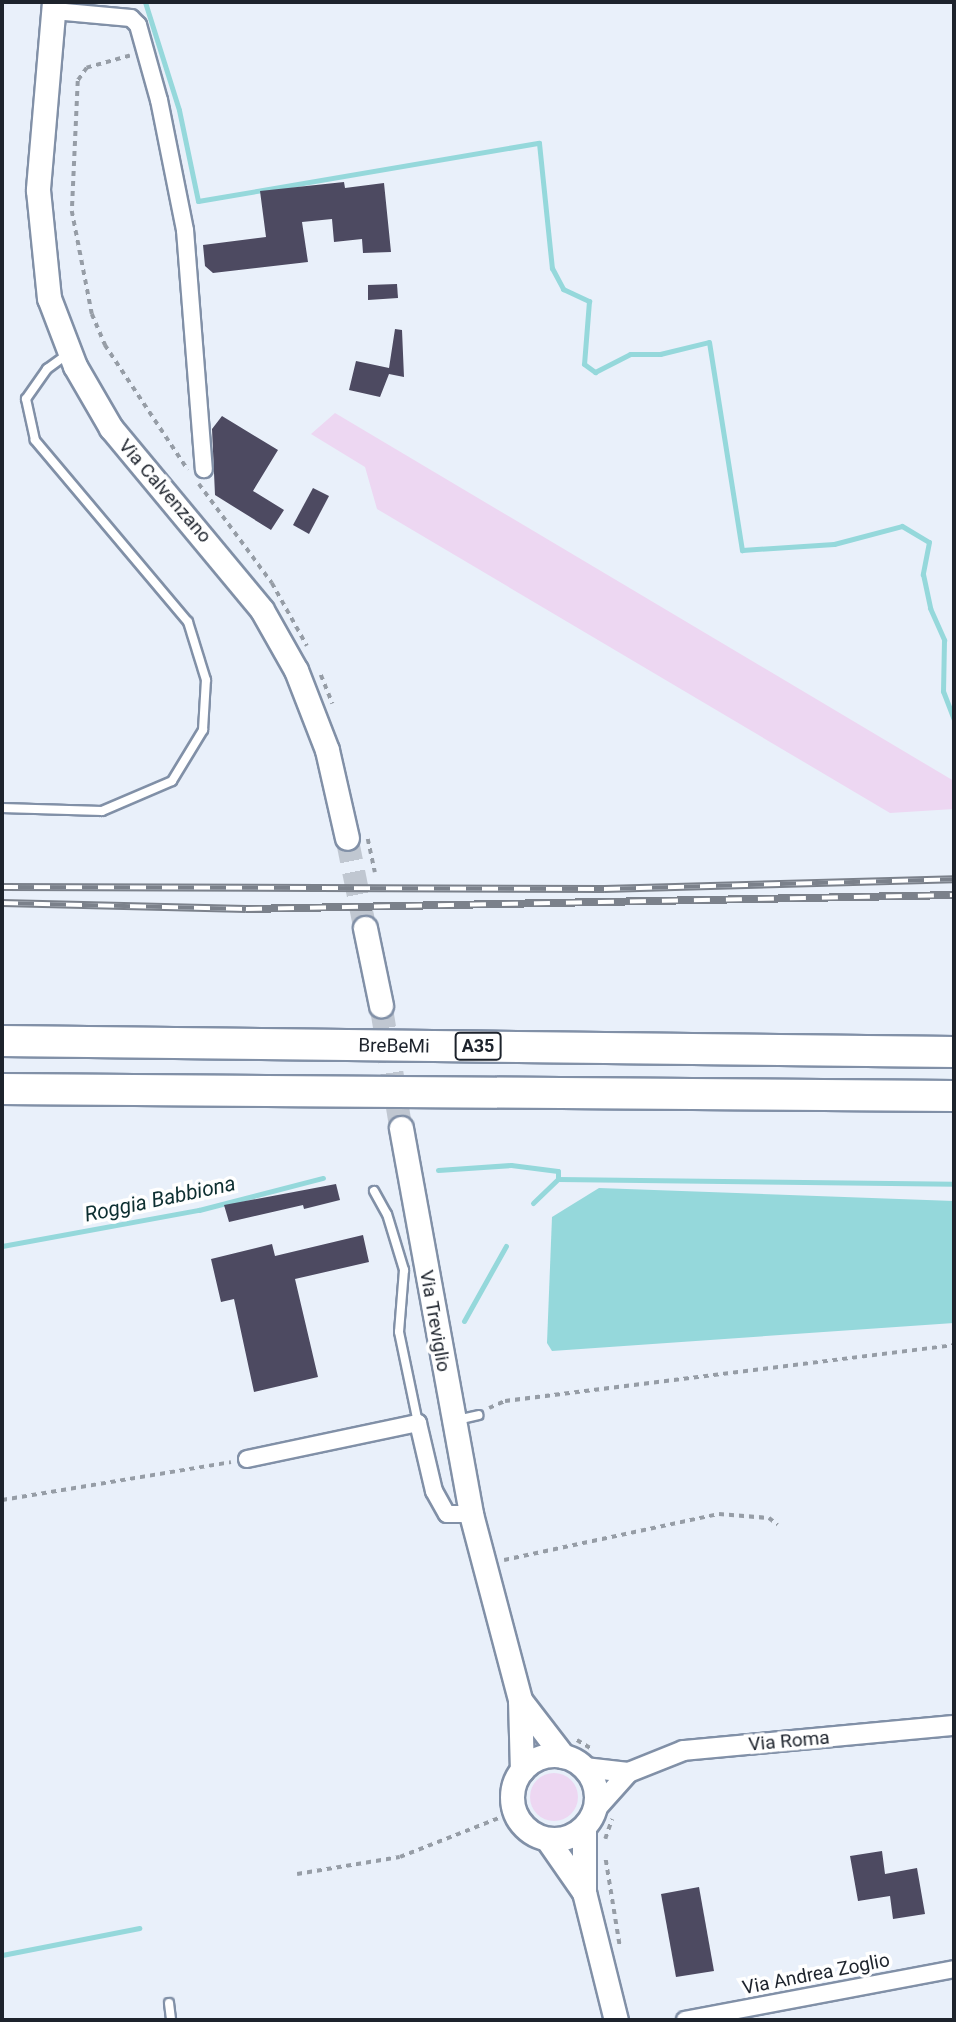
<!DOCTYPE html>
<style>
body{margin:0}
#map{position:relative;width:956px;height:2022px;overflow:hidden;background:#e9f0fa;font-family:Roboto,sans-serif}
div>[style]{position:absolute}
.green>*{inset:0;background:#edd7f2}
.round{border-radius:50%}
.water>*{inset:0;background:#95d8db}
.stream>*{height:5px;margin:-2.5px;padding:0 2.5px;transform-origin:2.5px;border-radius:2.5px;background:#95d8db}
.building>*{inset:0;background:#4d4a61}
.secondary-tunnel>*{height:23px;margin-top:-11.5px;transform-origin:0;background:repeating-linear-gradient(90deg,#c0c7d1 0 23px,transparent 0 34px)}
.path>*{height:3.5px;margin-top:-1.75px;transform-origin:0;background:repeating-linear-gradient(90deg,#969da6 0 5px,transparent 0 10px)}
.roads{filter:drop-shadow(2px 0 #8190a7) drop-shadow(-2px 0 #8190a7) drop-shadow(0 2px #8190a7) drop-shadow(0 -2px #8190a7)}
.service>*{height:8px;margin:-4px;padding:0 4px;transform-origin:4px;border-radius:4px;background:#fff}
.minor>*{height:16px;margin:-8px;padding:0 8px;transform-origin:8px;border-radius:8px;background:#fff}
.tertiary>*{height:19px;margin:-9.5px;padding:0 9.5px;transform-origin:9.5px;border-radius:9.5px;background:#fff}
.secondary>*{height:23px;margin:-11.5px;padding:0 11.5px;transform-origin:11.5px;border-radius:11.5px;background:#fff}
.secondary>.ring{margin:-11.5px;padding:0;box-sizing:content-box;background:none;border:23px solid #fff;border-radius:50%}
.motorway>*{height:30px;margin:-15px;padding:0 15px;transform-origin:15px;border-radius:15px;background:#fff}
.rail>*{height:8px;margin-top:-4px;transform-origin:0;background:repeating-linear-gradient(90deg,#fff 0 16px,#7b818b 0 32px);box-sizing:border-box;border-block:2px solid #7b818b}
span{translate:-50% -50%;white-space:nowrap;text-align:center;line-height:1.15;-webkit-text-stroke:7px #fff;paint-order:stroke}
.shield-label span{padding:2px 5px;background:#fff;border:2px solid;border-radius:5px;-webkit-text-stroke-width:0}
.shield-label{font-size:18px;color:#1d232c;font-weight:700}
.street-label{font-size:19px;color:#1d232c}
.water-label{font-size:21px;color:#0d2f31;font-style:italic}
.frame{position:absolute;inset:0;border:4px solid #1d232c;pointer-events:none}
</style>
<div id="map">
<div class="green">
<i style="clip-path:polygon(335px 413px,954px 781px,954px 809px,890px 813px,377px 509px,365px 467px,311px 434px)"></i>
<i class="round" style="left:530px;top:1773px;width:48px;height:48px"></i>
</div>
<div class="water">
<i style="clip-path:polygon(599px 1188px,954px 1201px,954px 1323px,552px 1351px,547px 1343px,552px 1217px)"></i>
</div>
<div class="stream">
<i style="left:145px;top:2px;width:113px;rotate:72.5deg"></i>
<i style="left:179px;top:110px;width:93px;rotate:78.2deg"></i>
<i style="left:198px;top:201px;width:346px;rotate:-9.7deg"></i>
<i style="left:539px;top:143px;width:126px;rotate:84.1deg"></i>
<i style="left:552px;top:268px;width:24px;rotate:62deg"></i>
<i style="left:563px;top:289px;width:29px;rotate:25deg"></i>
<i style="left:589px;top:301px;width:63px;rotate:94.5deg"></i>
<i style="left:584px;top:364px;width:14px;rotate:36deg"></i>
<i style="left:595px;top:372px;width:39px;rotate:-27deg"></i>
<i style="left:630px;top:354px;width:30px"></i>
<i style="left:660px;top:354px;width:50px;rotate:-13.8deg"></i>
<i style="left:709px;top:342px;width:211px;rotate:81deg"></i>
<i style="left:742px;top:550px;width:92px;rotate:-3.7deg"></i>
<i style="left:834px;top:544px;width:70px;rotate:-14.8deg"></i>
<i style="left:902px;top:526px;width:31px;rotate:31deg"></i>
<i style="left:929px;top:542px;width:33px;rotate:101deg"></i>
<i style="left:923px;top:574px;width:35px;rotate:78deg"></i>
<i style="left:930px;top:608px;width:35px;rotate:66deg"></i>
<i style="left:944px;top:640px;width:51px;rotate:91.1deg"></i>
<i style="left:943px;top:691px;width:30px;rotate:69deg"></i>
<i style="left:438px;top:1170px;width:73px;rotate:-3.9deg"></i>
<i style="left:511px;top:1165px;width:47px;rotate:7.3deg"></i>
<i style="left:558px;top:1171px;width:8px;rotate:90deg"></i>
<i style="left:533px;top:1203px;width:35px;rotate:-44deg"></i>
<i style="left:558px;top:1179px;width:396px;rotate:0.7deg"></i>
<i style="left:2px;top:1246px;width:200px;rotate:-10.4deg"></i>
<i style="left:199px;top:1210px;width:128px;rotate:-14.5deg"></i>
<i style="left:464px;top:1321px;width:86px;rotate:-60.8deg"></i>
<i style="left:2px;top:1955px;width:140px;rotate:-11.1deg"></i>
</div>
<div class="building">
<i style="clip-path:polygon(344px 182px,345px 188px,384px 183px,391px 252px,363px 253px,362px 239px,334px 242px,332px 219px,302px 222px,308px 262px,213px 273px,205px 266px,203px 245px,266px 237px,260px 191px)"></i>
<i style="clip-path:polygon(397px 284px,398px 298px,368px 300px,368px 285px)"></i>
<i style="clip-path:polygon(395px 329px,402px 330px,404px 377px,389px 374px,380px 397px,349px 390px,356px 361px,389px 368px)"></i>
<i style="clip-path:polygon(222px 416px,278px 450px,253px 491px,284px 510px,271px 530px,215px 495px,212px 429px)"></i>
<i style="clip-path:polygon(313px 488px,329px 496px,309px 534px,293px 525px)"></i>
<i style="clip-path:polygon(336px 1184px,340px 1200px,304px 1209px,303px 1205px,229px 1222px,224px 1205px)"></i>
<i style="clip-path:polygon(363px 1235px,369px 1262px,295px 1279px,318px 1377px,254px 1392px,234px 1299px,221px 1302px,211px 1259px,272px 1244px,275px 1256px)"></i>
<i style="clip-path:polygon(882px 1851px,885px 1874px,917px 1868px,925px 1914px,893px 1919px,890px 1896px,858px 1901px,850px 1856px)"></i>
<i style="clip-path:polygon(699px 1887px,714px 1971px,676px 1977px,661px 1894px)"></i>
</div>
<div class="secondary-tunnel">
<i style="left:347px;top:838px;width:92px;rotate:78.7deg"></i>
<i style="left:381px;top:1005px;width:125px;rotate:80.8deg"></i>
</div>
<div class="path">
<i style="left:130px;top:56px;width:45px;rotate:164.4deg"></i>
<i style="left:87px;top:68px;width:16px;rotate:125deg"></i>
<i style="left:78px;top:81px;width:130px;rotate:92.6deg"></i>
<i style="left:72px;top:211px;width:105px;rotate:79deg"></i>
<i style="left:92px;top:314px;width:34px;rotate:67deg"></i>
<i style="left:105px;top:345px;width:150px;rotate:56.4deg"></i>
<i style="left:199px;top:484px;width:123px;rotate:53.6deg"></i>
<i style="left:272px;top:583px;width:72px;rotate:60.9deg"></i>
<i style="left:321px;top:675px;width:31px;rotate:68deg"></i>
<i style="left:368px;top:839px;width:34px;rotate:78deg"></i>
<i style="left:489px;top:1408px;width:17px;rotate:-24deg"></i>
<i style="left:505px;top:1401px;width:452px;rotate:-7.1deg"></i>
<i style="left:2px;top:1500px;width:232px;rotate:-9.4deg"></i>
<i style="left:504px;top:1560px;width:220px;rotate:-12.1deg"></i>
<i style="left:719px;top:1514px;width:50px;rotate:4.6deg"></i>
<i style="left:769px;top:1518px;width:11px;rotate:38deg"></i>
<i style="left:577px;top:1740px;width:17px;rotate:31deg"></i>
<i style="left:605px;top:1839px;width:21px;rotate:-71deg"></i>
<i style="left:606px;top:1860px;width:87px;rotate:80.8deg"></i>
<i style="left:297px;top:1874px;width:104px;rotate:-9.4deg"></i>
<i style="left:400px;top:1857px;width:123px;rotate:-21.5deg"></i>
</div>
<div class="roads">
<div class="service">
<i style="left:2px;top:808px;width:100px;rotate:1.7deg"></i>
<i style="left:102px;top:811px;width:76px;rotate:-23.2deg"></i>
<i style="left:172px;top:781px;width:60px;rotate:-58.7deg"></i>
<i style="left:203px;top:730px;width:50px;rotate:-86.6deg"></i>
<i style="left:206px;top:680px;width:61px;rotate:-107.2deg"></i>
<i style="left:188px;top:622px;width:238px;rotate:-130.1deg"></i>
<i style="left:35px;top:440px;width:42px;rotate:-102.4deg"></i>
<i style="left:26px;top:399px;width:37px;rotate:-55deg"></i>
<i style="left:47px;top:369px;width:27px;rotate:-36deg"></i>
<i style="left:374px;top:1191px;width:26px;rotate:61deg"></i>
<i style="left:387px;top:1214px;width:59px;rotate:73.1deg"></i>
<i style="left:404px;top:1270px;width:62px;rotate:94.6deg"></i>
<i style="left:399px;top:1332px;width:93px;rotate:78.2deg"></i>
<i style="left:457px;top:1420px;width:22px;rotate:-13deg"></i>
<i style="left:169px;top:2003px;width:17px;rotate:83deg"></i>
</div>
<div class="minor">
<i style="left:54px;top:11px;width:77px;rotate:5.2deg"></i>
<i style="left:131px;top:18px;width:10px;rotate:45deg"></i>
<i style="left:138px;top:25px;width:78px;rotate:74.4deg"></i>
<i style="left:159px;top:100px;width:133px;rotate:78.7deg"></i>
<i style="left:185px;top:230px;width:240px;rotate:85.5deg"></i>
<i style="left:247px;top:1459px;width:175px;rotate:-11.9deg"></i>
<i style="left:418px;top:1423px;width:70px;rotate:76.8deg"></i>
<i style="left:434px;top:1491px;width:26px;rotate:61deg"></i>
<i style="left:447px;top:1514px;width:24px"></i>
<i style="left:685px;top:2020px;width:274px;rotate:-10.7deg"></i>
</div>
<div class="tertiary">
<i style="left:584px;top:1767px;width:44px;rotate:6.5deg"></i>
<i style="left:595px;top:1809px;width:50px;rotate:-48.3deg"></i>
<i style="left:628px;top:1772px;width:59px;rotate:-21.8deg"></i>
<i style="left:683px;top:1750px;width:272px;rotate:-5.3deg"></i>
</div>
<div class="secondary">
<i style="left:54px;top:2px;width:189px;rotate:94.9deg"></i>
<i style="left:38px;top:190px;width:109px;rotate:84.2deg"></i>
<i style="left:49px;top:298px;width:73px;rotate:69.1deg"></i>
<i style="left:75px;top:366px;width:72px;rotate:59.9deg"></i>
<i style="left:111px;top:428px;width:236px;rotate:50.3deg"></i>
<i style="left:262px;top:610px;width:69px;rotate:60.5deg"></i>
<i style="left:296px;top:670px;width:86px;rotate:68.8deg"></i>
<i style="left:327px;top:750px;width:90px;rotate:77.2deg"></i>
<i style="left:365px;top:928px;width:79px;rotate:78.3deg"></i>
<i style="left:401px;top:1128px;width:392px;rotate:79.7deg"></i>
<i style="left:471px;top:1514px;width:192px;rotate:75.2deg"></i>
<i style="left:520px;top:1700px;width:70px;rotate:88.4deg"></i>
<i style="left:520px;top:1700px;width:71px;rotate:52.5deg"></i>
<i class="ring" style="left:512px;top:1755px;width:61px;height:61px"></i>
<i style="left:584px;top:1828px;width:64px;rotate:90deg"></i>
<i style="left:584px;top:1892px;width:132px;rotate:76deg"></i>
<i style="left:547px;top:1839px;width:65px;rotate:55.1deg"></i>
</div>
<div class="motorway">
<i style="left:2px;top:1041px;width:952px;rotate:0.66deg"></i>
<i style="left:2px;top:1089px;width:952px;rotate:0.42deg"></i>
</div>
</div>
<div class="rail">
<i style="left:2px;top:887px;width:602px;rotate:0.19deg"></i>
<i style="left:604px;top:889px;width:350px;rotate:-1.6deg"></i>
<i style="left:2px;top:903px;width:244px;rotate:1.4deg"></i>
<i style="left:246px;top:909px;width:708px;rotate:-1.13deg"></i>
</div>
<div class="shield-label">
<span style="left:478px;top:1046px">A35</span>
</div>
<div class="street-label">
<span style="left:165px;top:491px;rotate:49deg">Via Calvenzano</span>
<span style="left:394px;top:1046px;rotate:1deg">BreBeMi</span>
<span style="left:435px;top:1321px;rotate:80deg">Via Treviglio</span>
<span style="left:789px;top:1741px;rotate:-5deg">Via Roma</span>
<span style="left:816px;top:1974px;rotate:-11deg">Via Andrea Zoglio</span>
</div>
<div class="water-label">
<span style="left:160px;top:1199px;rotate:-12deg">Roggia Babbiona</span>
</div>
<div class="frame"></div>
</div>
